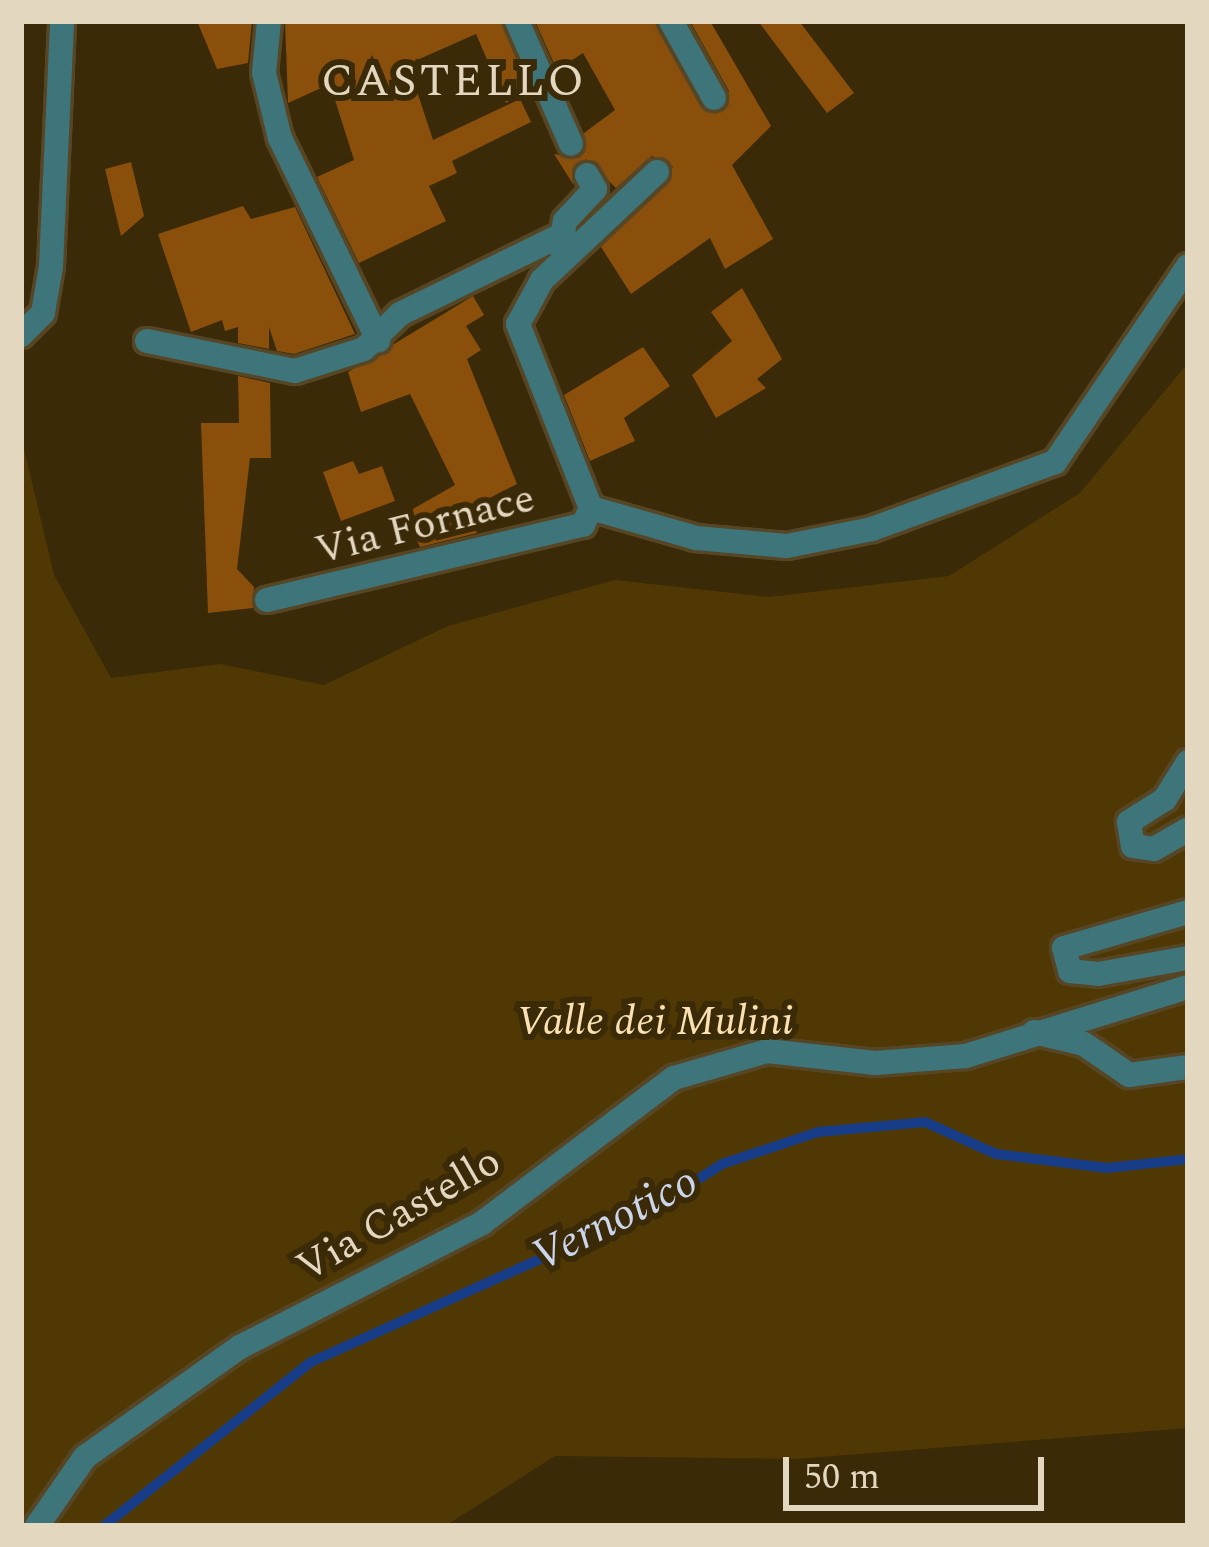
<!DOCTYPE html>
<style>
body{margin:0}
#map{position:relative;width:1209px;height:1547px;overflow:hidden;background:#3b2a07;font-family:Spectral,serif}
div>[style]{position:absolute}
.green>*{inset:0;background:#4f3803}
.stream>*{height:10px;margin:-5px;padding:0 5px;transform-origin:5px;border-radius:5px;background:#183d88}
.building>*{inset:0;background:#894f0b}
.roads{filter:drop-shadow(3px 0 #564625) drop-shadow(-3px 0 #564625) drop-shadow(0 3px #564625) drop-shadow(0 -3px #564625)}
.street>*{height:24px;margin:-12px;padding:0 12px;transform-origin:12px;border-radius:12px;background:#3d757a}
span{translate:-50% -50%;white-space:nowrap;text-align:center;line-height:1.15;-webkit-text-stroke:12px #3b2a07;paint-order:stroke}
.street-label{font-size:42px;color:#e4d7c0}
.park-label{font-size:42px;color:#fae1b3;font-style:italic}
.neighbourhood-label{font-size:45px;color:#e4d7c0;letter-spacing:3px}
.water-label{font-size:45px;color:#cbd6ec;font-style:italic}
.frame{position:absolute;inset:0;border:24px solid #e4d7c0;pointer-events:none}
.scale{position:absolute;left:783px;top:1457px;width:261px;height:54px;box-sizing:border-box;border:6px solid #e4d7c0;border-top:0;padding-left:15px;font-size:36px;line-height:42px;white-space:nowrap;color:#e4d7c0;-webkit-text-stroke:9px #3b2a07;paint-order:stroke}
</style>
<div id="map">
<div class="green">
<i style="clip-path:polygon(1188px 363px,1188px 1428px,795px 1459px,555px 1456px,445px 1526px,21px 1526px,21px 436px,54px 575px,111px 678px,220px 664px,324px 685px,448px 626px,615px 580px,769px 597px,949px 576px,1080px 493px)"></i>
</div>
<div class="stream">
<i style="left:104px;top:1526px;width:264px;rotate:-38.4deg"></i>
<i style="left:311px;top:1362px;width:375px;rotate:-24.2deg"></i>
<i style="left:653px;top:1208px;width:82px;rotate:-32.5deg"></i>
<i style="left:722px;top:1164px;width:101px;rotate:-18.4deg"></i>
<i style="left:818px;top:1132px;width:107px;rotate:-5.3deg"></i>
<i style="left:925px;top:1122px;width:78px;rotate:24.3deg"></i>
<i style="left:996px;top:1154px;width:112px;rotate:7.2deg"></i>
<i style="left:1107px;top:1168px;width:81px;rotate:-6.3deg"></i>
</div>
<div class="building">
<i style="clip-path:polygon(197px 21px,252px 21px,248px 63px,217px 69px)"></i>
<i style="clip-path:polygon(285px 21px,501px 21px,528px 88px,506px 103px,476px 34px,408px 64px,433px 140px,520px 99px,531px 122px,452px 161px,457px 173px,429px 186px,446px 221px,359px 263px,317px 177px,354px 160px,330px 84px,288px 103px)"></i>
<i style="clip-path:polygon(535px 21px,655px 21px,715px 114px,729px 91px,690px 21px,710px 21px,771px 126px,732px 165px,773px 239px,725px 269px,710px 238px,631px 294px,601px 247px,673px 167px,652px 156px,616px 188px,586px 159px,573px 184px,554px 154px,579px 158px,584px 133px,615px 110px,583px 53px,557px 70px)"></i>
<i style="clip-path:polygon(758px 21px,799px 21px,854px 93px,827px 113px)"></i>
<i style="clip-path:polygon(131px 162px,144px 216px,121px 236px,105px 169px)"></i>
<i style="clip-path:polygon(243px 206px,251px 219px,295px 207px,355px 334px,294px 354px,277px 351px,269px 327px,269px 349px,238px 343px,238px 327px,225px 331px,222px 320px,191px 332px,158px 234px)"></i>
<i style="clip-path:polygon(742px 288px,782px 359px,757px 379px,766px 388px,716px 418px,692px 375px,732px 341px,711px 312px)"></i>
<i style="clip-path:polygon(473px 296px,484px 315px,466px 326px,481px 350px,467px 359px,517px 484px,466px 510px,477px 533px,420px 547px,404px 514px,455px 485px,410px 394px,361px 412px,348px 372px)"></i>
<i style="clip-path:polygon(643px 347px,670px 386px,624px 418px,635px 441px,590px 461px,564px 395px)"></i>
<i style="clip-path:polygon(238px 376px,270px 383px,271px 458px,250px 458px,237px 569px,254px 587px,253px 608px,208px 613px,201px 423px,239px 423px)"></i>
<i style="clip-path:polygon(353px 461px,359px 474px,382px 466px,395px 501px,341px 521px,323px 472px)"></i>
</div>
<div class="roads">
<div class="street">
<i style="left:269px;top:21px;width:52px;rotate:95.5deg"></i>
<i style="left:264px;top:73px;width:67px;rotate:76.2deg"></i>
<i style="left:280px;top:138px;width:225px;rotate:64.1deg"></i>
<i style="left:517px;top:21px;width:134px;rotate:66.3deg"></i>
<i style="left:671px;top:21px;width:88px;rotate:60.8deg"></i>
<i style="left:657px;top:172px;width:158px;rotate:136.8deg"></i>
<i style="left:542px;top:280px;width:50px;rotate:118.6deg"></i>
<i style="left:518px;top:324px;width:198px;rotate:68.4deg"></i>
<i style="left:591px;top:508px;width:109px;rotate:15.9deg"></i>
<i style="left:696px;top:538px;width:91px;rotate:5deg"></i>
<i style="left:787px;top:546px;width:87px;rotate:-11.3deg"></i>
<i style="left:872px;top:529px;width:195px;rotate:-20.1deg"></i>
<i style="left:1055px;top:462px;width:237px;rotate:-55.8deg"></i>
<i style="left:561px;top:248px;width:27px;rotate:-82deg"></i>
<i style="left:565px;top:221px;width:44px;rotate:-46.8deg"></i>
<i style="left:595px;top:189px;width:16px;rotate:-120deg"></i>
<i style="left:21px;top:335px;width:31px;rotate:-45deg"></i>
<i style="left:43px;top:313px;width:48px;rotate:-80.3deg"></i>
<i style="left:51px;top:266px;width:245px;rotate:-87.4deg"></i>
<i style="left:147px;top:341px;width:151px;rotate:11.5deg"></i>
<i style="left:295px;top:371px;width:72px;rotate:-17.7deg"></i>
<i style="left:364px;top:349px;width:50px;rotate:-44.2deg"></i>
<i style="left:400px;top:314px;width:182px;rotate:-26.1deg"></i>
<i style="left:267px;top:600px;width:325px;rotate:-13.4deg"></i>
<i style="left:583px;top:525px;width:19px;rotate:-65deg"></i>
<i style="left:1188px;top:762px;width:44px;rotate:121.9deg"></i>
<i style="left:1165px;top:799px;width:43px;rotate:147.4deg"></i>
<i style="left:1129px;top:822px;width:24px;rotate:81deg"></i>
<i style="left:1133px;top:846px;width:21px;rotate:8deg"></i>
<i style="left:1154px;top:849px;width:39px;rotate:-30deg"></i>
<i style="left:1188px;top:912px;width:129px;rotate:163.8deg"></i>
<i style="left:1064px;top:948px;width:24px;rotate:75deg"></i>
<i style="left:1070px;top:971px;width:28px;rotate:6deg"></i>
<i style="left:1098px;top:974px;width:91px;rotate:-10.1deg"></i>
<i style="left:1034px;top:1032px;width:51px;rotate:13.5deg"></i>
<i style="left:1084px;top:1044px;width:55px;rotate:34.6deg"></i>
<i style="left:1129px;top:1075px;width:60px;rotate:-7.7deg"></i>
<i style="left:37px;top:1526px;width:84px;rotate:-55.2deg"></i>
<i style="left:85px;top:1457px;width:190px;rotate:-35.4deg"></i>
<i style="left:240px;top:1347px;width:272px;rotate:-27.1deg"></i>
<i style="left:482px;top:1223px;width:241px;rotate:-37.1deg"></i>
<i style="left:674px;top:1078px;width:97px;rotate:-16.2deg"></i>
<i style="left:767px;top:1051px;width:109px;rotate:6.3deg"></i>
<i style="left:875px;top:1063px;width:91px;rotate:-4.4deg"></i>
<i style="left:966px;top:1056px;width:232px;rotate:-17.3deg"></i>
</div>
</div>
<div class="street-label">
<span style="left:425px;top:525px;rotate:-14deg">Via Fornace</span>
<span style="left:399px;top:1215px;rotate:-30deg">Via Castello</span>
</div>
<div class="park-label">
<span style="left:655px;top:1022px">Valle dei Mulini</span>
</div>
<div class="neighbourhood-label">
<span style="left:454px;top:82px">CASTELLO</span>
</div>
<div class="water-label">
<span style="left:615px;top:1219px;rotate:-27deg">Vernotico</span>
</div>
<div class="frame"></div>
<div class="scale">50 m</div>
</div>
